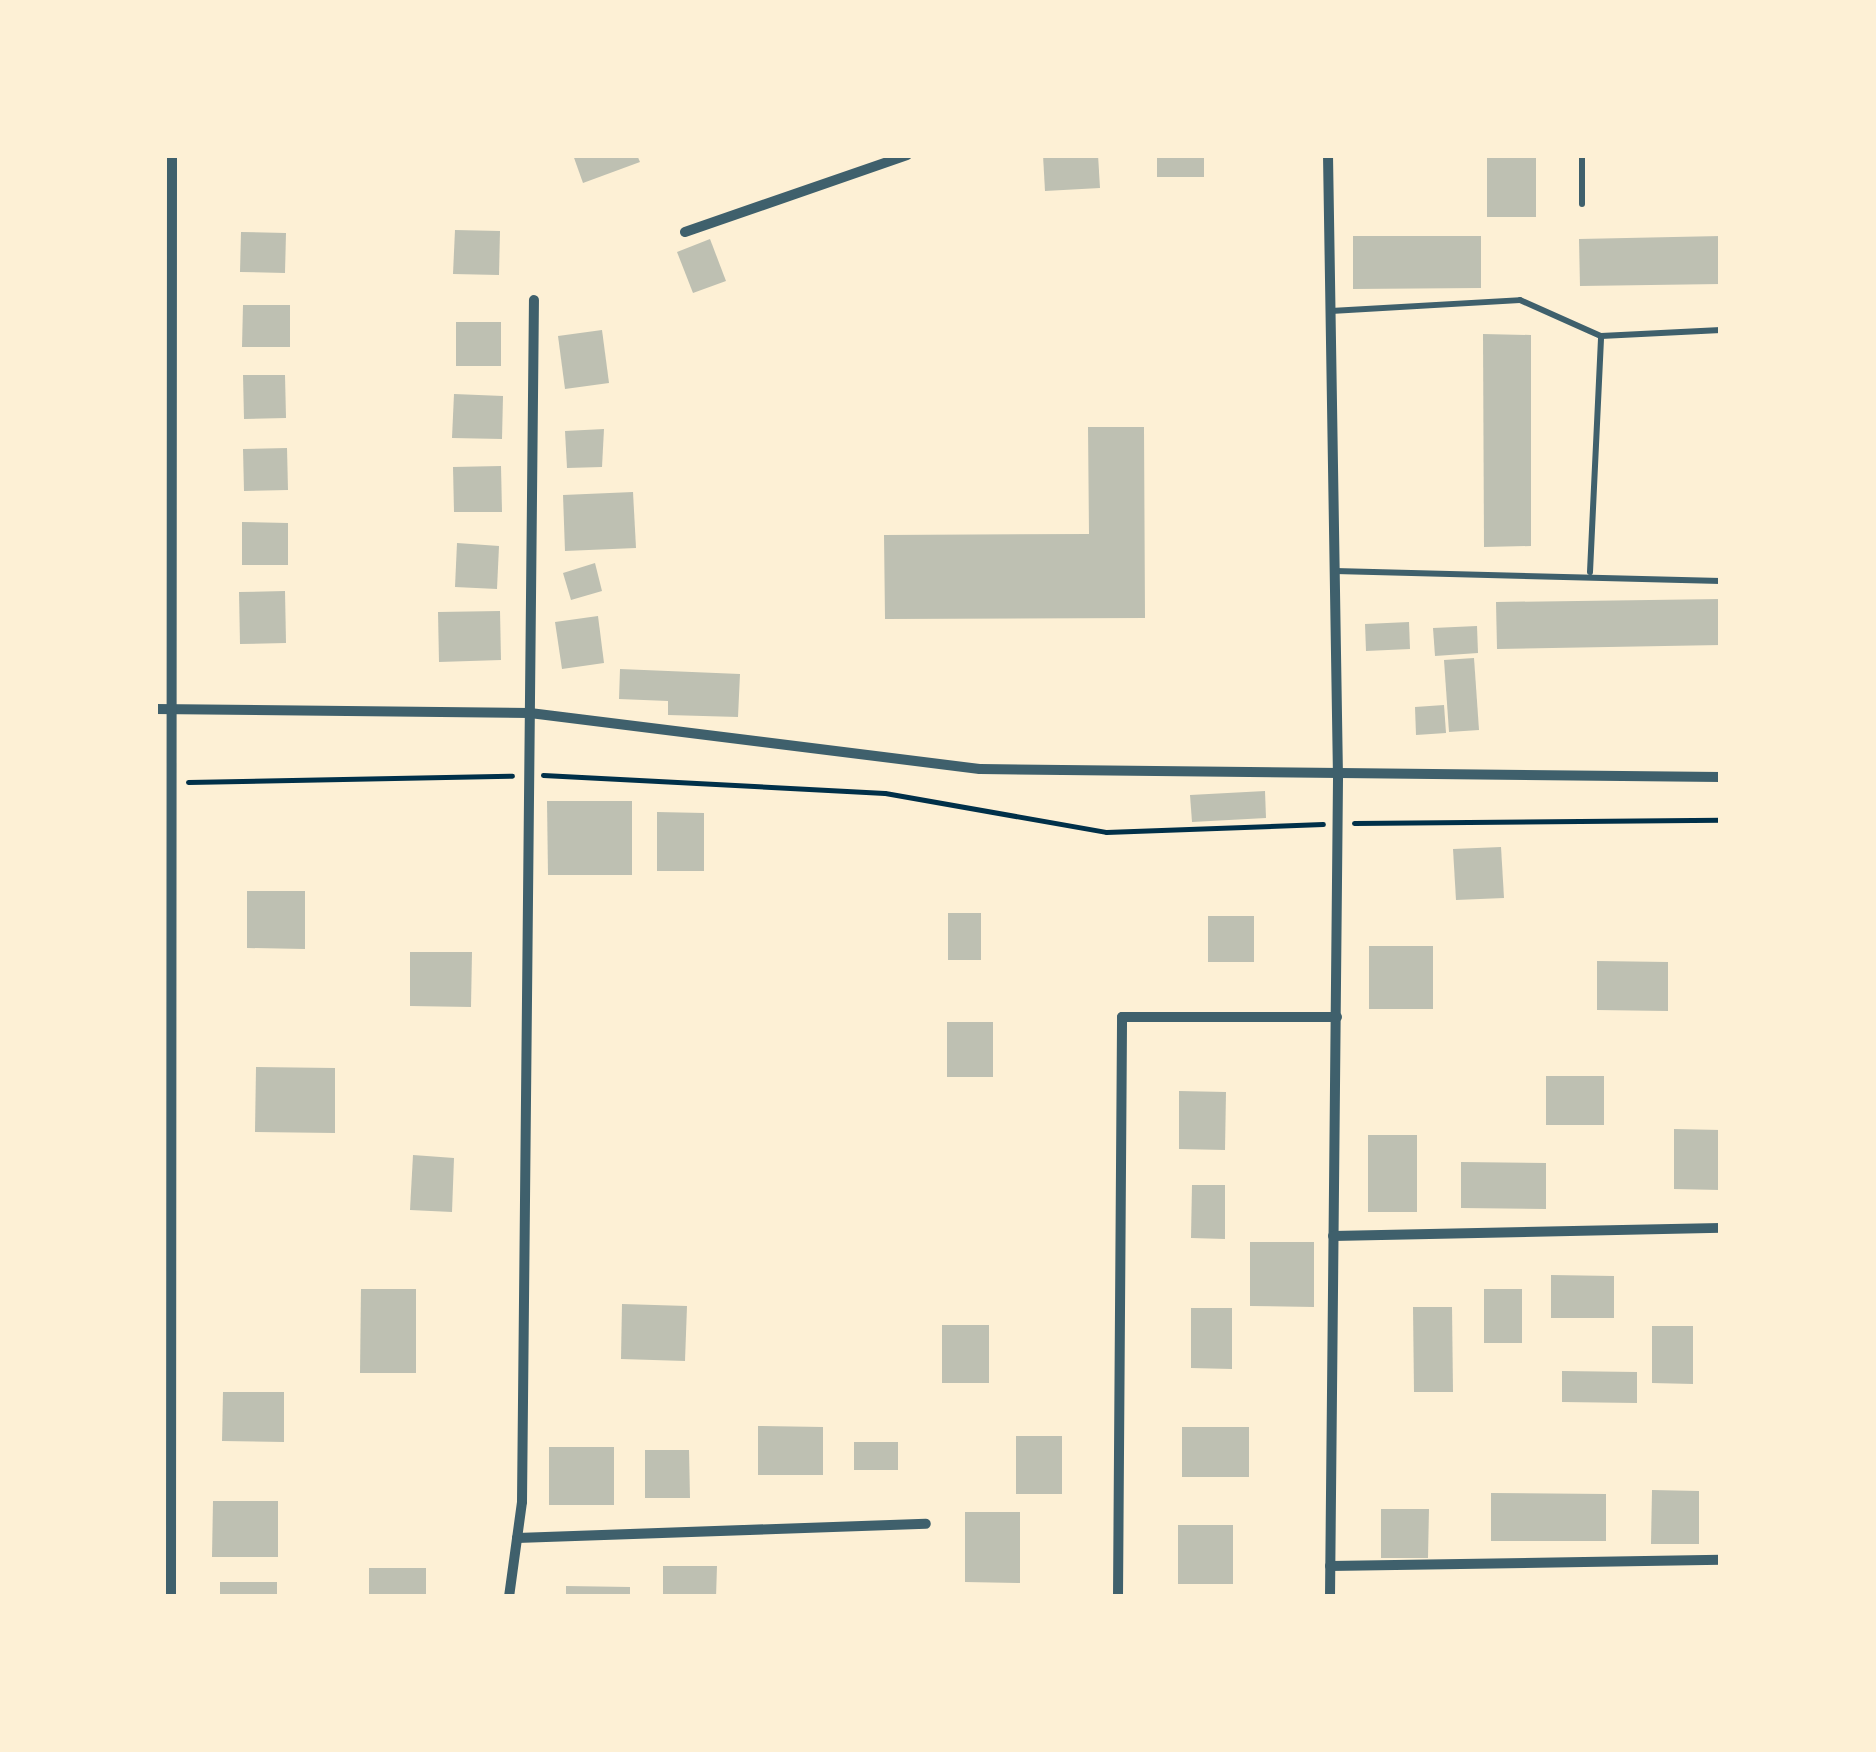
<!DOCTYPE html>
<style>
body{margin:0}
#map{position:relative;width:1876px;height:1752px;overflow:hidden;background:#fdf0d5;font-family:"Fira Sans",sans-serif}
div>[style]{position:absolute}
.building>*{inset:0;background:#bec0b2}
.path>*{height:5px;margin:-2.5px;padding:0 2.5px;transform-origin:2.5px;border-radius:2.5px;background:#003049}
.service>*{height:6px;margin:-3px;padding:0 3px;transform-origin:3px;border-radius:3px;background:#3f606c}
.minor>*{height:10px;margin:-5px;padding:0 5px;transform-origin:5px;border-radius:5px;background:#3f606c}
span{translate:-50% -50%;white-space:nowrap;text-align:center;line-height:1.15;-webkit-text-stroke:10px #fdf0d5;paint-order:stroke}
.frame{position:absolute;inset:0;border:158px solid #fdf0d5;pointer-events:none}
</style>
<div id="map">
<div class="building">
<i style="clip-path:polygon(573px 155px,637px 155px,640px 162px,583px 183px)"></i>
<i style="clip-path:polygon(1043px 155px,1098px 155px,1100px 188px,1045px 191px)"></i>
<i style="clip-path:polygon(1157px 155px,1204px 155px,1204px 177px,1157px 177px)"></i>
<i style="clip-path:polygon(1487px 155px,1536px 155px,1536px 217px,1487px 217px)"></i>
<i style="clip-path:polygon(455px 230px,500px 231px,499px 275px,453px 274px)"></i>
<i style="clip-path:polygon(241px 232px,286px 233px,285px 273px,240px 272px)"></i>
<i style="clip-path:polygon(1353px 236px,1481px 236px,1481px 288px,1353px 289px)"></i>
<i style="clip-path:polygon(1721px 236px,1721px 284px,1580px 286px,1579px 239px)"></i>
<i style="clip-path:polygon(710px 239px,726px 281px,693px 293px,677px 252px)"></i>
<i style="clip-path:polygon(243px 305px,290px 305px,290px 347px,242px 347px)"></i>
<i style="clip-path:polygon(456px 322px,501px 322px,501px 366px,456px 366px)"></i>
<i style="clip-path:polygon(602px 330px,609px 383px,565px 389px,558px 336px)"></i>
<i style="clip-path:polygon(1483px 334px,1531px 335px,1531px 546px,1484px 547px)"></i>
<i style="clip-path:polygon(243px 375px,285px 375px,286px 418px,244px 419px)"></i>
<i style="clip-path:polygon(454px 394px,503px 396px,502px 439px,452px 438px)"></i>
<i style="clip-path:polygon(1088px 427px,1144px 427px,1145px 618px,885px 619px,884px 535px,1089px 534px)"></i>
<i style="clip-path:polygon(604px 429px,602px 467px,567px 468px,565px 431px)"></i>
<i style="clip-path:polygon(287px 448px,288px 490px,244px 491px,243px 449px)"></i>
<i style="clip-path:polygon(501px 466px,502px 512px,454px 512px,453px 467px)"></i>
<i style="clip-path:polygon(633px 492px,636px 548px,565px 551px,563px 495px)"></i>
<i style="clip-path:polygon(242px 522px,288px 523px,288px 565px,242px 565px)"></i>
<i style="clip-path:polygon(457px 543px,499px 546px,497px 589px,455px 587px)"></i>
<i style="clip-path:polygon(595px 563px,602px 591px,571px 600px,563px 573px)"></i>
<i style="clip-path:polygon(285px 591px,286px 643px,240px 644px,239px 592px)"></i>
<i style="clip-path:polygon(1721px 599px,1721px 645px,1497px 649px,1496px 602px)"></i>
<i style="clip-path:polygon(500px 611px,501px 660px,439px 662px,438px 612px)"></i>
<i style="clip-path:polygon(598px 616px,604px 663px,562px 669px,555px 622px)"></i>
<i style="clip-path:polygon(1409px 622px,1410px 649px,1366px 651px,1365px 624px)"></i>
<i style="clip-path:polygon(1477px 626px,1478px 653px,1435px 656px,1433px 628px)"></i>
<i style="clip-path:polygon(1474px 658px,1479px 730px,1449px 732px,1444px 660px)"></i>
<i style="clip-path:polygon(620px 669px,740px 674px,738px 717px,668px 715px,668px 701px,619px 699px)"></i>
<i style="clip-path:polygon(1444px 705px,1446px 733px,1416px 735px,1415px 707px)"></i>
<i style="clip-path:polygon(1265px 791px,1266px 818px,1192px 822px,1190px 795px)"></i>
<i style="clip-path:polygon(547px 801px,632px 801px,632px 875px,548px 875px)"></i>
<i style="clip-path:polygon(657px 812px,704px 813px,704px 871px,657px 871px)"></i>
<i style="clip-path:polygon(1501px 847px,1504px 898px,1456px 900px,1453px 849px)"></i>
<i style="clip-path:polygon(247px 891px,305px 891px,305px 949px,247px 948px)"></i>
<i style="clip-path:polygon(948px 913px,981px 913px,981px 960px,948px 960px)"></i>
<i style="clip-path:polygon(1208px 916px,1254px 916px,1254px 962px,1208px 962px)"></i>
<i style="clip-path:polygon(1369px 946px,1433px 946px,1433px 1009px,1369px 1009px)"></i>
<i style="clip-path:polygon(410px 952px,472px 952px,471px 1007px,410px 1006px)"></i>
<i style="clip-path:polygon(1597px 961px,1668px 962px,1668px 1011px,1597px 1010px)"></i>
<i style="clip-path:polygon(947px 1022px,993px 1022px,993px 1077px,947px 1077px)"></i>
<i style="clip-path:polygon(256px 1067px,335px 1068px,335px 1133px,255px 1132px)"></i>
<i style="clip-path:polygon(1546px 1076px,1604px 1076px,1604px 1125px,1546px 1125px)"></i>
<i style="clip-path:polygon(1179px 1091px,1226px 1092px,1225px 1150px,1179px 1149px)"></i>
<i style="clip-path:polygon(1674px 1129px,1721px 1130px,1720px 1190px,1674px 1189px)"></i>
<i style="clip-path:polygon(1368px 1135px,1417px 1135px,1417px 1212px,1368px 1212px)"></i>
<i style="clip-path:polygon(413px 1155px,454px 1158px,452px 1212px,410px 1210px)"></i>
<i style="clip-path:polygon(1461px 1162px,1546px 1163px,1546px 1209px,1461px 1208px)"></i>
<i style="clip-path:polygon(1192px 1185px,1225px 1185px,1225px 1239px,1191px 1238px)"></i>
<i style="clip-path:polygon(1250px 1242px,1314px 1242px,1314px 1307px,1250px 1306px)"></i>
<i style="clip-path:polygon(1551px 1275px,1614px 1276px,1614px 1318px,1551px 1318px)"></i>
<i style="clip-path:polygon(361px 1289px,416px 1289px,416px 1373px,360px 1373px)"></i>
<i style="clip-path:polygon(1484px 1289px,1522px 1289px,1522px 1343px,1484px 1343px)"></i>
<i style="clip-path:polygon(622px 1304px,687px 1306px,685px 1361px,621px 1359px)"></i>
<i style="clip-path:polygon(1413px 1307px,1452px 1307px,1453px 1392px,1414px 1392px)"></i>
<i style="clip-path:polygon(1191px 1308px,1232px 1308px,1232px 1369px,1191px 1368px)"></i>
<i style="clip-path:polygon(942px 1325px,989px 1325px,989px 1383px,942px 1383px)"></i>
<i style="clip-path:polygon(1652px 1326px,1693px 1326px,1693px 1384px,1652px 1383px)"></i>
<i style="clip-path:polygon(1562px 1371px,1637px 1372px,1637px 1403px,1562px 1402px)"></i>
<i style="clip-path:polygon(223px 1392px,284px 1392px,284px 1442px,222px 1441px)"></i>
<i style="clip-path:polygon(758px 1426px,823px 1427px,823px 1475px,758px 1475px)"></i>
<i style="clip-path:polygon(1182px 1427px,1249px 1427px,1249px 1477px,1182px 1477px)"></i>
<i style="clip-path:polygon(1016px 1436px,1062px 1436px,1062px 1494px,1016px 1494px)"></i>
<i style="clip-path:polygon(854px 1442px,898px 1442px,898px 1470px,854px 1470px)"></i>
<i style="clip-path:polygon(549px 1447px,614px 1447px,614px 1505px,549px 1505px)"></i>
<i style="clip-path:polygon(645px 1450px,689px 1450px,690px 1498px,645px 1498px)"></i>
<i style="clip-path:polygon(1652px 1490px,1699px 1491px,1699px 1544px,1651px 1544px)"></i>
<i style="clip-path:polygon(1491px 1493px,1606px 1494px,1606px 1541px,1491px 1541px)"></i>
<i style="clip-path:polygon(213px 1501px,278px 1501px,278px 1557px,212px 1557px)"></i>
<i style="clip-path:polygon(1381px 1509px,1429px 1509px,1428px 1558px,1381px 1558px)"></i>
<i style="clip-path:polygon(965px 1512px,1020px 1512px,1020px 1583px,965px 1582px)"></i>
<i style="clip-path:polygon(1178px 1525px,1233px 1525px,1233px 1584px,1178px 1584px)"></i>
<i style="clip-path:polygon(663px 1566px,717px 1566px,716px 1597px,663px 1597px)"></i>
<i style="clip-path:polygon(369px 1568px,426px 1568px,426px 1597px,369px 1597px)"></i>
<i style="clip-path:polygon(220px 1582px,277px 1582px,277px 1597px,220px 1597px)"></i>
<i style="clip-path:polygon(566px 1586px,630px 1587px,630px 1597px,566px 1597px)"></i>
</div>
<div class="path">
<i style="left:543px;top:775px;width:342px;rotate:3deg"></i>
<i style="left:885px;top:793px;width:224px;rotate:10deg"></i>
<i style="left:1106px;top:832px;width:217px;rotate:-2.1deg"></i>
<i style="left:188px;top:782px;width:324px;rotate:-1.1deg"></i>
<i style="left:1354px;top:823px;width:367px;rotate:-0.5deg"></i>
</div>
<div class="service">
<i style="left:1582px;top:155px;width:49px;rotate:90deg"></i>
<i style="left:1331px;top:311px;width:189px;rotate:-3.3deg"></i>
<i style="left:1520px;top:300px;width:89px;rotate:24deg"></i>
<i style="left:1601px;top:336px;width:120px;rotate:-2.9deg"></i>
<i style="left:1335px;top:571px;width:386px;rotate:1.5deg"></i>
<i style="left:1590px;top:572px;width:236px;rotate:-87.3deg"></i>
</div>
<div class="minor">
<i style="left:1328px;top:155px;width:624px;rotate:89.08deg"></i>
<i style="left:1338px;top:779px;width:818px;rotate:90.56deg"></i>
<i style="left:685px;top:232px;width:235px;rotate:-19.1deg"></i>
<i style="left:155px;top:709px;width:375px;rotate:0.6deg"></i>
<i style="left:530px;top:713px;width:453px;rotate:7.1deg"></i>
<i style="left:980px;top:769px;width:741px;rotate:0.62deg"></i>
<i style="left:1333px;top:1236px;width:388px;rotate:-1.2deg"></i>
<i style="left:517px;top:1538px;width:409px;rotate:-2deg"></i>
<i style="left:1330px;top:1566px;width:391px;rotate:-0.9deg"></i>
<i style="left:171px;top:1597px;width:1442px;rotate:-89.96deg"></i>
<i style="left:509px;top:1597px;width:96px;rotate:-82.2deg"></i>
<i style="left:522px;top:1502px;width:1202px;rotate:-89.43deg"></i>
<i style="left:1118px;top:1597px;width:580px;rotate:-89.6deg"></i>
<i style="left:1122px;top:1017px;width:215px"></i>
</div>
<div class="frame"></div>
</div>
